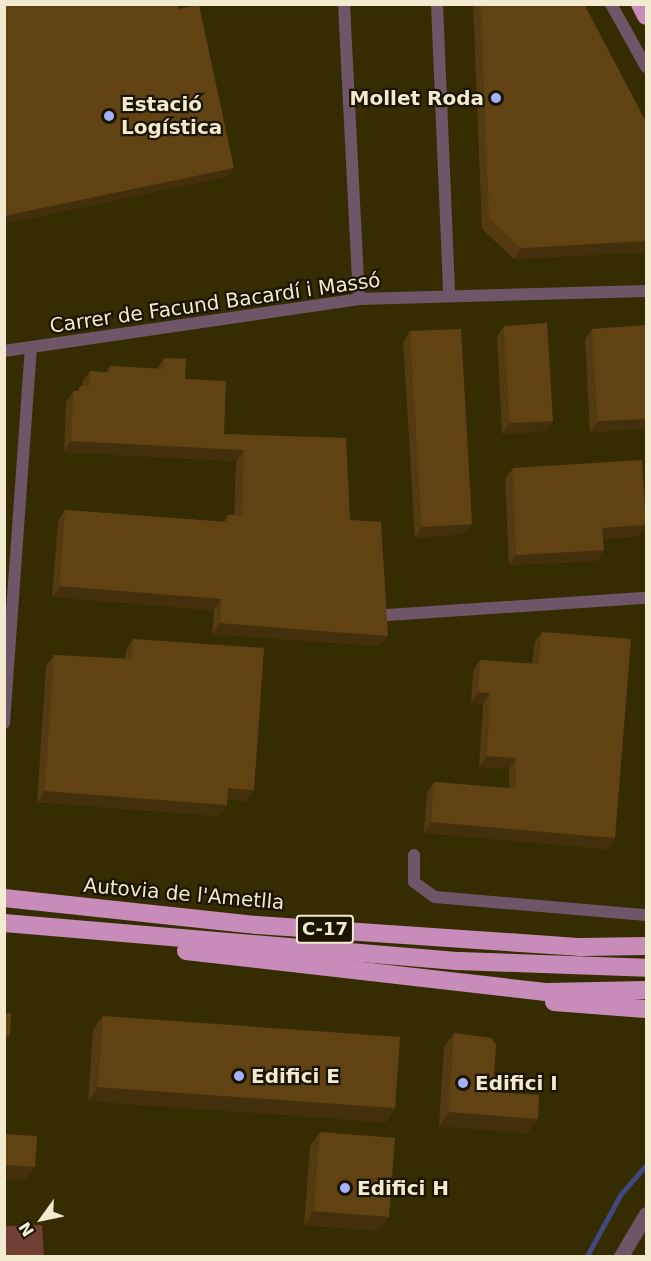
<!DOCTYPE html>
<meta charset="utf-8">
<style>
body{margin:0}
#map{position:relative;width:651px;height:1261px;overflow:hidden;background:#362c01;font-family:"DejaVu Sans",sans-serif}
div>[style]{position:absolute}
.green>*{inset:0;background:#713f33}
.stream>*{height:4.5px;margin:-2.25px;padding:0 2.25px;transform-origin:2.25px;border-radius:2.25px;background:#3f4880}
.minor>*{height:12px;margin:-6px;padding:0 6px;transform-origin:6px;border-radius:6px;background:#6e5568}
.tertiary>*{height:15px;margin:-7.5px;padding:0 7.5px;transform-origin:7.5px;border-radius:7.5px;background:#6e5568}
.motorway>*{height:18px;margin:-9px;padding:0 9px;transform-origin:9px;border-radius:9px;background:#c78cb9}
.wall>*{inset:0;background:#533a10}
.shaded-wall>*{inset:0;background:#442f0d}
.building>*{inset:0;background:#614313}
.dots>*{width:16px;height:16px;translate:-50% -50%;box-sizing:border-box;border:3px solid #1a1401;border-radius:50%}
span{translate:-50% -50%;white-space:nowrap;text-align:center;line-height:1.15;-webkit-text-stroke:4.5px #1a1401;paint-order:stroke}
.shield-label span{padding:2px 4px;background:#1a1401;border:2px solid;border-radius:4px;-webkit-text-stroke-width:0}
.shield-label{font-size:18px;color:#f2ebd0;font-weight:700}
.poi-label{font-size:20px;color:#f2ebd0;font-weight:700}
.right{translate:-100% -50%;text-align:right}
.left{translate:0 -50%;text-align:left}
.street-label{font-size:20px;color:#f2ebd0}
.frame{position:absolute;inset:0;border:6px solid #f2ebd0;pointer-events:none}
.north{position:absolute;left:12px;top:1189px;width:60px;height:60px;-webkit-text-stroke:4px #1a1401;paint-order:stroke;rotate:237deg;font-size:16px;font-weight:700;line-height:24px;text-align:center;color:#f2ebd0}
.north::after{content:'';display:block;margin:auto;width:21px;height:27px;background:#f2ebd0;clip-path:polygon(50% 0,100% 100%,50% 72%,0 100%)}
</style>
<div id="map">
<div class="green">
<i style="clip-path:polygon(42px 1225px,44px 1256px,5px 1256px,5px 1226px)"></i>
</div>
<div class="stream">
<i style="left:587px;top:1256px;width:71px;rotate:-61.3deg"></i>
<i style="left:621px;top:1194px;width:38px;rotate:-49deg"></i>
</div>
<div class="minor">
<i style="left:344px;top:4px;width:295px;rotate:87.1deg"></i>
<i style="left:437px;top:4px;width:291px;rotate:87.6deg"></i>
<i style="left:611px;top:4px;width:72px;rotate:60.9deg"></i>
<i style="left:4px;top:351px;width:359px;rotate:-8.3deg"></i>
<i style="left:359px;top:299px;width:287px;rotate:-1.6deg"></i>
<i style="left:387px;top:615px;width:260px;rotate:-3.8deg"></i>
<i style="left:4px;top:723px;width:376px;rotate:-85.9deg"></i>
<i style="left:414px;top:855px;width:27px;rotate:90deg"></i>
<i style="left:414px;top:882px;width:26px;rotate:36deg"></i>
<i style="left:435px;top:897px;width:212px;rotate:4.9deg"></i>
</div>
<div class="tertiary">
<i style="left:621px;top:1256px;width:49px;rotate:-59.2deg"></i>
</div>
<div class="motorway">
<i style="left:640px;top:4px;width:13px;rotate:63deg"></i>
<i style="left:4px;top:898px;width:254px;rotate:6.1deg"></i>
<i style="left:257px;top:925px;width:325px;rotate:3.9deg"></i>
<i style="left:581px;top:947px;width:65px;rotate:-0.9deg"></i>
<i style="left:4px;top:923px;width:457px;rotate:4.8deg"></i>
<i style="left:459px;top:961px;width:187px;rotate:2.1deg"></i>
<i style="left:186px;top:951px;width:364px;rotate:6.5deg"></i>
<i style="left:548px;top:992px;width:98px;rotate:-1.2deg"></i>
<i style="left:554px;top:1002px;width:92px;rotate:4.4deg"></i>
</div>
<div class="wall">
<i style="clip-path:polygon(473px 4px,584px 4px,646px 122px,646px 252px,514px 259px,482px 229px)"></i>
<i style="clip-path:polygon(504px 326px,553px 421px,545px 431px,502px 434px,497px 336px)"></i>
<i style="clip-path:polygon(592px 329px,646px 429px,590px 432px,585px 340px)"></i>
<i style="clip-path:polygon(410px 331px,472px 524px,464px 534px,415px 538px,403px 342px)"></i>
<i style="clip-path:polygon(164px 358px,185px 379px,224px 434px,350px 520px,380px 646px,212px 634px,214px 610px,52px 597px,58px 521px,65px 510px,223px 522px,228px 515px,234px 515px,236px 461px,64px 452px,66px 402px,74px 391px,77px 391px,80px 386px,82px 386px,82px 382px,90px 371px,106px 372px,110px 366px,157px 369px)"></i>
<i style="clip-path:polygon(513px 468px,638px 536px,603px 539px,604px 550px,597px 561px,509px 565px,505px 479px)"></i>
<i style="clip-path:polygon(542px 632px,608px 849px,424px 833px,427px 793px,434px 782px,509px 788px,509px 769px,479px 767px,483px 704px,471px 703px,473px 671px,480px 660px,532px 664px,535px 642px)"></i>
<i style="clip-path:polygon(133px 639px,254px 790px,247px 801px,227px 799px,227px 805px,219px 816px,37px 802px,46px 666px,54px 655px,125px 659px,126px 650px)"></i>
<i style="clip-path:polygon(103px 1016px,395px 1108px,386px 1122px,88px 1101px,93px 1030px)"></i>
<i style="clip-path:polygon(454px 1033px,493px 1092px,528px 1133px,439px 1126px,444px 1047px)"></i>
<i style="clip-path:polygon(320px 1132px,379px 1231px,304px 1225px,310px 1146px)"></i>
</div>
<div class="shaded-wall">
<i style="clip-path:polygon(234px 168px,227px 177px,4px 224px,4px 216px)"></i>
<i style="clip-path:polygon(646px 241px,646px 252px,514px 259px,521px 248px)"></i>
<i style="clip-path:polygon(646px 419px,646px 429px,590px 432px,598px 421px)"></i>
<i style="clip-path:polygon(553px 421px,545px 431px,502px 434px,510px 423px)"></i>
<i style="clip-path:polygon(71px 441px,244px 450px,236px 461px,64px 452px)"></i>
<i style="clip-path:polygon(472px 524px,464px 534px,415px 538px,422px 527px)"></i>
<i style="clip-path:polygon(646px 525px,638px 536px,595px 539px,602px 528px)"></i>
<i style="clip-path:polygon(604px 550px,597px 561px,509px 565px,516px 555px)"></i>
<i style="clip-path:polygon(60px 586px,222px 599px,214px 610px,52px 597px)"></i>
<i style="clip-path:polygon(220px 623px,388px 636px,380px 646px,212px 634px)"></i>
<i style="clip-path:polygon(478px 692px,490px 693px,483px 704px,471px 703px)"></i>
<i style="clip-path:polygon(487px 756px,516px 758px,509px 769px,479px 767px)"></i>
<i style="clip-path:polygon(228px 788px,254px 790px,247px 801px,221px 798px)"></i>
<i style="clip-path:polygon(45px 791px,227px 805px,219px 816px,37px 802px)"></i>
<i style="clip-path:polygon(431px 822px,615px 838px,608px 849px,424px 833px)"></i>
<i style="clip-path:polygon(4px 1035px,10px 1035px,4px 1043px)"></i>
<i style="clip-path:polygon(98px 1087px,395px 1108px,386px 1122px,88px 1101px)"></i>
<i style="clip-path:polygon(449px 1112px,538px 1119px,528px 1133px,439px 1126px)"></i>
<i style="clip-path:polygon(4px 1165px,35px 1167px,25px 1181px,4px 1180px)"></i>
<i style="clip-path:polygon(314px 1211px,389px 1217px,379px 1231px,304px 1225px)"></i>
</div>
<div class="building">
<i style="clip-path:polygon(4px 4px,177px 4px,178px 9px,199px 5px,234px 168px,4px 216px)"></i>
<i style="clip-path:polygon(481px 4px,584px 4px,646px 122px,646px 241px,521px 248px,489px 218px)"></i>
<i style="clip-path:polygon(547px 323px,553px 421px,510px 423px,504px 326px)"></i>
<i style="clip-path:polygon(646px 325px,646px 419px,598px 421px,592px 329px)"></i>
<i style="clip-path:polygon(461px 329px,472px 524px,422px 527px,410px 331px)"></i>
<i style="clip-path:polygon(164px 358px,186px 359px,185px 379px,226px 381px,224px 434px,346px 438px,350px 520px,381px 522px,388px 636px,220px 623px,222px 599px,60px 586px,65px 510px,228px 522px,228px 515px,242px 516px,244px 450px,71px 441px,74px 391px,80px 391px,80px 386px,89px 386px,90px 371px,110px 373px,110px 366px,164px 369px)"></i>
<i style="clip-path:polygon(642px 460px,646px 525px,602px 528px,604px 550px,516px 555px,513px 468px)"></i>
<i style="clip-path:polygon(542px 632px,631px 639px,615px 838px,431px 822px,434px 782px,516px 789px,516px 758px,487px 756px,490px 693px,478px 692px,480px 660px,539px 664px)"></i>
<i style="clip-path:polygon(133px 639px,264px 648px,254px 790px,228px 788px,227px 805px,45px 791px,54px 655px,132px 659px)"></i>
<i style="clip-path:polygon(4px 1013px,11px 1013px,10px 1035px,4px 1035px)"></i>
<i style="clip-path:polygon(103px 1016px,400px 1037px,395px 1108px,98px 1087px)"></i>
<i style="clip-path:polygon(454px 1033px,491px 1038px,496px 1045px,493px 1092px,539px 1095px,538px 1119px,449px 1112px)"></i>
<i style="clip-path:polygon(320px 1132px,395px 1138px,389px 1217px,314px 1211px)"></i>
<i style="clip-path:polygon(4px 1134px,37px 1136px,35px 1167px,4px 1165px)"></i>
</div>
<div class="dots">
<i style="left:496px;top:98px;background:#a3b2fd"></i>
<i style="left:109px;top:116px;background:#a3b2fd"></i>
<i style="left:239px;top:1076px;background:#a3b2fd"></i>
<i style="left:463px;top:1083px;background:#a3b2fd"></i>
<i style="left:345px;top:1188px;background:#a3b2fd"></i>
</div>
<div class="shield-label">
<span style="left:325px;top:929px">C-17</span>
</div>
<div class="poi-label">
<span class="right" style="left:484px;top:98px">Mollet Roda</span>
<span class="left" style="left:121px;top:116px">Estació<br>Logística</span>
<span class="left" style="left:251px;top:1076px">Edifici E</span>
<span class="left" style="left:475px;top:1083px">Edifici I</span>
<span class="left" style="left:357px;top:1188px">Edifici H</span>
</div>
<div class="street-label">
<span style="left:215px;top:303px;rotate:-8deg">Carrer de Facund Bacardí i Massó</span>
<span style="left:184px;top:894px;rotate:5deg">Autovia de l'Ametlla</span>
</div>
<div class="frame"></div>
<div class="north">N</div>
</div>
